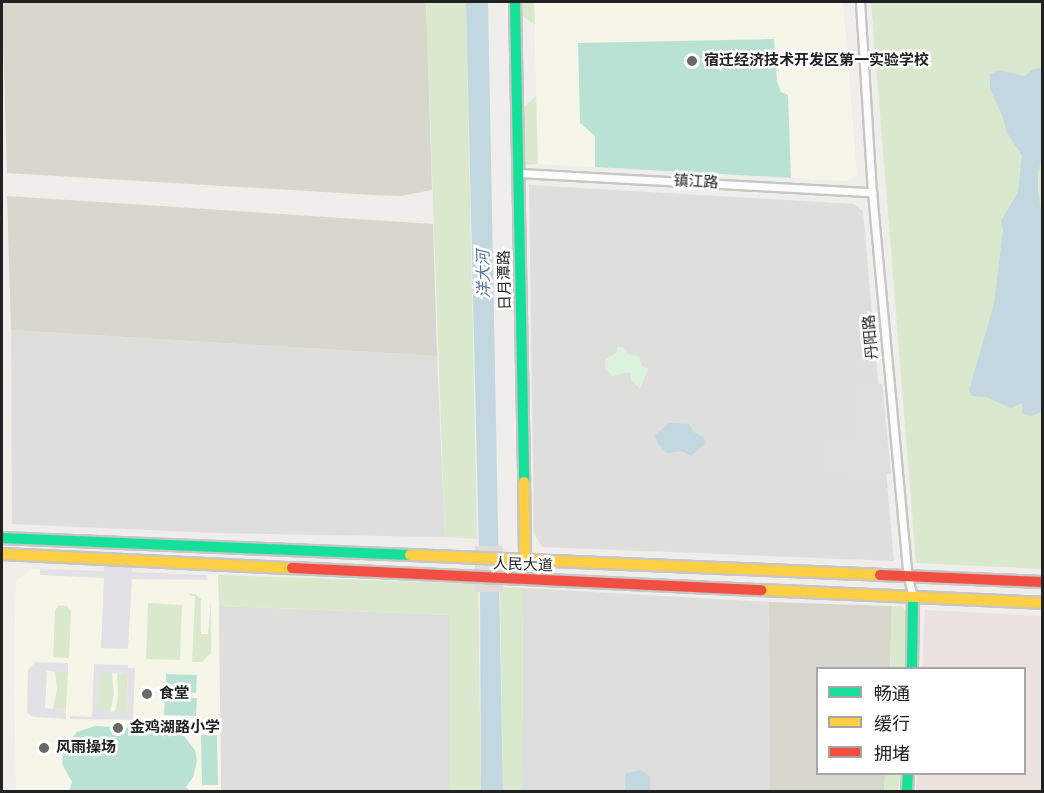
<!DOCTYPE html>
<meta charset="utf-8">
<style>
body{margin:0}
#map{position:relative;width:1044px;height:793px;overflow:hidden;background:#efeeeb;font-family:"Fira Sans Condensed","Noto Sans SC",sans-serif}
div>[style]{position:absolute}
.residential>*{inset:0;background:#dededc}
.commercial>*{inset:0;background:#ebe1de}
.education>*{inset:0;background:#f6f6e8}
.construction>*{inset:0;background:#d7d7cd}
.grass>*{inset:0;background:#dae9cd}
.park>*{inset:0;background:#dcf2dd}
.pitch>*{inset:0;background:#bae2d4}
.parking>*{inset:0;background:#dfdfde}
.plaza>*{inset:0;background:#e2e1e5}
.water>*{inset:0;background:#c2d7df}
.pier>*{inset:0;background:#dedddc}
.roads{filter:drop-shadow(2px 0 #c6c6c4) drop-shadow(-2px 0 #c6c6c4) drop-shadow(0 2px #c6c6c4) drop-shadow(0 -2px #c6c6c4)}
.street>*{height:7px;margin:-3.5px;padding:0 3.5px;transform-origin:3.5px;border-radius:3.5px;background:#fdfcfc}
.fast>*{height:10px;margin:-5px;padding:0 5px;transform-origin:5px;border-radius:5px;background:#16e098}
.slow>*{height:10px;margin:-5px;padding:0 5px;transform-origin:5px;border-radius:5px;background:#ffcf43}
.jam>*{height:10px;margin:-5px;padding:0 5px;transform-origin:5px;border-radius:5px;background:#f24e42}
.dots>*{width:16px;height:16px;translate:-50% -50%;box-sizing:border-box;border:3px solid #fff;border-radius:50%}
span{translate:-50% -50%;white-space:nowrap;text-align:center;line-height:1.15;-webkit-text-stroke:5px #fff;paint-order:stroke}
.poi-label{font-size:15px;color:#212121;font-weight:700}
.left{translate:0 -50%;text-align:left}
.street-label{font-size:15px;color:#212121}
.water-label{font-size:16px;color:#5275a1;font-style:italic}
.frame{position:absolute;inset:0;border:3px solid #212121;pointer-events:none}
.legend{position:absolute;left:816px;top:667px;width:210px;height:108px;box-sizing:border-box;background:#fff;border:2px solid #a6a6a6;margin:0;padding:8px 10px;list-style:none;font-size:18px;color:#212121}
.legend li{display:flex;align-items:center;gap:12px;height:30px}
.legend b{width:30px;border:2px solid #a6a6a6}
</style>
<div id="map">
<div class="residential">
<i style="clip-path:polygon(529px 185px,854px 204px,863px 211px,894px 561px,542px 547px,534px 534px)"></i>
<i style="clip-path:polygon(11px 330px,437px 356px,445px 537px,216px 533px,12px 524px)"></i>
<i style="clip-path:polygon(523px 588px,769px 602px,770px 791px,522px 792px)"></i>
<i style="clip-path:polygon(219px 606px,449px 615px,449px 791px,221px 791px)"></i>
</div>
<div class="commercial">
<i style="clip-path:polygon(925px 610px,1042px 616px,1042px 791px,916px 791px,917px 774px,1024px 774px,1024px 668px,922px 668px)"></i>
</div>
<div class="education">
<i style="clip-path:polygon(534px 2px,843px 2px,857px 175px,845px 181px,538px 164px)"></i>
<i style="clip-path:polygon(31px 569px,218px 575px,221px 791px,16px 792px,14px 664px,16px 581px)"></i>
</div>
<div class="construction">
<i style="clip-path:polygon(2px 2px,426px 2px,432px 190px,400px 196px,373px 195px,7px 173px)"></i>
<i style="clip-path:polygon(7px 196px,433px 224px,437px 356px,11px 330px)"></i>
<i style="clip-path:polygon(769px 602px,892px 606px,890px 668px,818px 668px,818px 774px,885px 774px,884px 791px,770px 791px)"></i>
</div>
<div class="grass">
<i style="clip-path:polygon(426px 2px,466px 2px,477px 539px,445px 537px)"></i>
<i style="clip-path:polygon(520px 2px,534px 2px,535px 25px,520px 14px)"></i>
<i style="clip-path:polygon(871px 2px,1042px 2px,1042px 569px,916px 563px)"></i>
<i style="clip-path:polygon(536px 96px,538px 164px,523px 165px,522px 109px)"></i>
<i style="clip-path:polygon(218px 575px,478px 584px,481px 791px,449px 791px,449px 615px,219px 606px)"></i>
<i style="clip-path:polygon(500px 587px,523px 588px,522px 791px,503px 791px)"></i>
<i style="clip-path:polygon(188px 594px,196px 594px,201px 599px,201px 634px,208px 634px,211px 600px,211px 653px,202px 662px,192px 662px,195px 597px)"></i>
<i style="clip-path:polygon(148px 603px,182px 605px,180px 660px,146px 659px)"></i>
<i style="clip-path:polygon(59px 605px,67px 606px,71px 611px,69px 658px,53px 657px,55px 610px)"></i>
<i style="clip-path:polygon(892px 606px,902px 606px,907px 613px,905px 668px,890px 668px)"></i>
<i style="clip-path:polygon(55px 671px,68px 672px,66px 710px,53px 709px,57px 689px)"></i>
<i style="clip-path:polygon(100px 673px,112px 673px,114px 694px,110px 712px,98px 711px)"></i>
<i style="clip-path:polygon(117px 674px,128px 674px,126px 712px,115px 712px,118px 695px)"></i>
<i style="clip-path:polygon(885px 774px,900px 774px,898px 791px,884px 791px)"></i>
</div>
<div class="park">
<i style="clip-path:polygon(617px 347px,623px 347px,629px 355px,639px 356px,642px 366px,648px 369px,640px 389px,631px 380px,630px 372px,613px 376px,605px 369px,606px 359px,616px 353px)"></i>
</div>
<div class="pitch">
<i style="clip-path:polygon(774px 39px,777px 81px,781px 92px,788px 95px,791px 178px,595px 167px,595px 136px,580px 123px,578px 43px)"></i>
<i style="clip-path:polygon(166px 674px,197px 675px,196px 693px,166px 692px)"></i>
<i style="clip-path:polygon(165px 697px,197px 698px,196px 716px,164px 715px)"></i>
<i style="clip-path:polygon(95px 726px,168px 730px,184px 736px,195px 750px,197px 761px,193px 777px,185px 788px,188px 788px,188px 791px,69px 791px,72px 782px,62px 764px,64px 748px,77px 732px)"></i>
<i style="clip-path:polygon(201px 735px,217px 735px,218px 785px,202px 785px)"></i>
</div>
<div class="parking">
<i style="clip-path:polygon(859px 383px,882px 384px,891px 474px,828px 472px,829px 445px,855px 446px)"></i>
</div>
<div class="plaza">
<i style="clip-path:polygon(104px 562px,132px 564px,132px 572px,207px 575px,208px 580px,132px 579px,128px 649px,101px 648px,104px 578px,40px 575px,40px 569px,104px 571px)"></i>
<i style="clip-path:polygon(35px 662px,68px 663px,68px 672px,47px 671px,45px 708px,66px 710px,66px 719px,33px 717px,27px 713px,28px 670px)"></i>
<i style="clip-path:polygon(evenodd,94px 664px,128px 665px,128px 668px,135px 668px,133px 720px,70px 719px,70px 716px,92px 717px,94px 664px,100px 673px,128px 674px,126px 712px,99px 711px,100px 673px)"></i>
</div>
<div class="water">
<i style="clip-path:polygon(466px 2px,488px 2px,503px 792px,481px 791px,480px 592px)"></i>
<i style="clip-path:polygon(1042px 68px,1042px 159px,1038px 172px,1038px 192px,1042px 215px,1042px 412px,1031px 416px,1022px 413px,1022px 403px,1011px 408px,986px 397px,972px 396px,969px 390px,994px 304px,1003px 230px,1001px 221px,1018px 192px,1022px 155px,1007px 133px,1002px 115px,990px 89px,990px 74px,999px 70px,1025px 76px,1033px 69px)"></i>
<i style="clip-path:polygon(669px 423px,689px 424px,694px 432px,704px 438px,705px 444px,691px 456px,681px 451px,667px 453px,658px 444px,655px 435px)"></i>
<i style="clip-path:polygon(641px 770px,650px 777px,650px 791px,625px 791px,626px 773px)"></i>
</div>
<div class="pier">
<i style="clip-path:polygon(475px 546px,503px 546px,503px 592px,475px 592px)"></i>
</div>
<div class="roads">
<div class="street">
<i style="left:860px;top:2px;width:190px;rotate:86.4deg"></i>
<i style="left:872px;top:192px;width:387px;rotate:84.7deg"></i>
<i style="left:908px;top:577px;width:21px;rotate:76deg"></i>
<i style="left:518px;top:173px;width:355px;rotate:3.1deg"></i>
</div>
<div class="fast">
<i style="left:515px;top:2px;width:480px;rotate:88.9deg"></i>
<i style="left:2px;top:538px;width:408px;rotate:2.4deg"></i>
<i style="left:912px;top:668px;width:71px;rotate:-89.2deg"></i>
<i style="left:907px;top:792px;width:18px;rotate:-87deg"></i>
</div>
<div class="slow">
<i style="left:524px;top:482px;width:76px;rotate:89.2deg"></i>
<i style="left:2px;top:554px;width:290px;rotate:2.8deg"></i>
<i style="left:410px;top:555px;width:470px;rotate:2.4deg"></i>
<i style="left:761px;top:590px;width:281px;rotate:2.6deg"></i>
</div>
<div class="jam">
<i style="left:292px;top:568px;width:470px;rotate:2.7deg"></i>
<i style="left:880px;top:575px;width:162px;rotate:2.5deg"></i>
</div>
</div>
<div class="dots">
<i style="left:692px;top:61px;background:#696968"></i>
<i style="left:147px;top:694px;background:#696968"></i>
<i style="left:118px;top:728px;background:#696968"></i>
<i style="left:44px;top:748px;background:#696968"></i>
</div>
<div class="poi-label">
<span class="left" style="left:704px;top:61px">宿迁经济技术开发区第一实验学校</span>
<span class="left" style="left:159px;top:694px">食堂</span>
<span class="left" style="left:130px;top:728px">金鸡湖路小学</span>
<span class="left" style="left:56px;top:748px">风雨操场</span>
</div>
<div class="street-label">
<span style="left:696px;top:182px;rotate:3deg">镇江路</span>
<span style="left:505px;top:280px;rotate:-91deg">日月潭路</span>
<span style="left:871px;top:337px;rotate:-95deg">丹阳路</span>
<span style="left:523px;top:565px;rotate:2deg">人民大道</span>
</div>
<div class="water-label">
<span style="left:484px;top:274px;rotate:-91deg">洋大河</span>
</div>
<div class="frame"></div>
<ul class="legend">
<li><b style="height:8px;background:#16e098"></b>畅通</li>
<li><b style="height:8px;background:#ffcf43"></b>缓行</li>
<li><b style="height:8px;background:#f24e42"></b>拥堵</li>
</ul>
</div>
